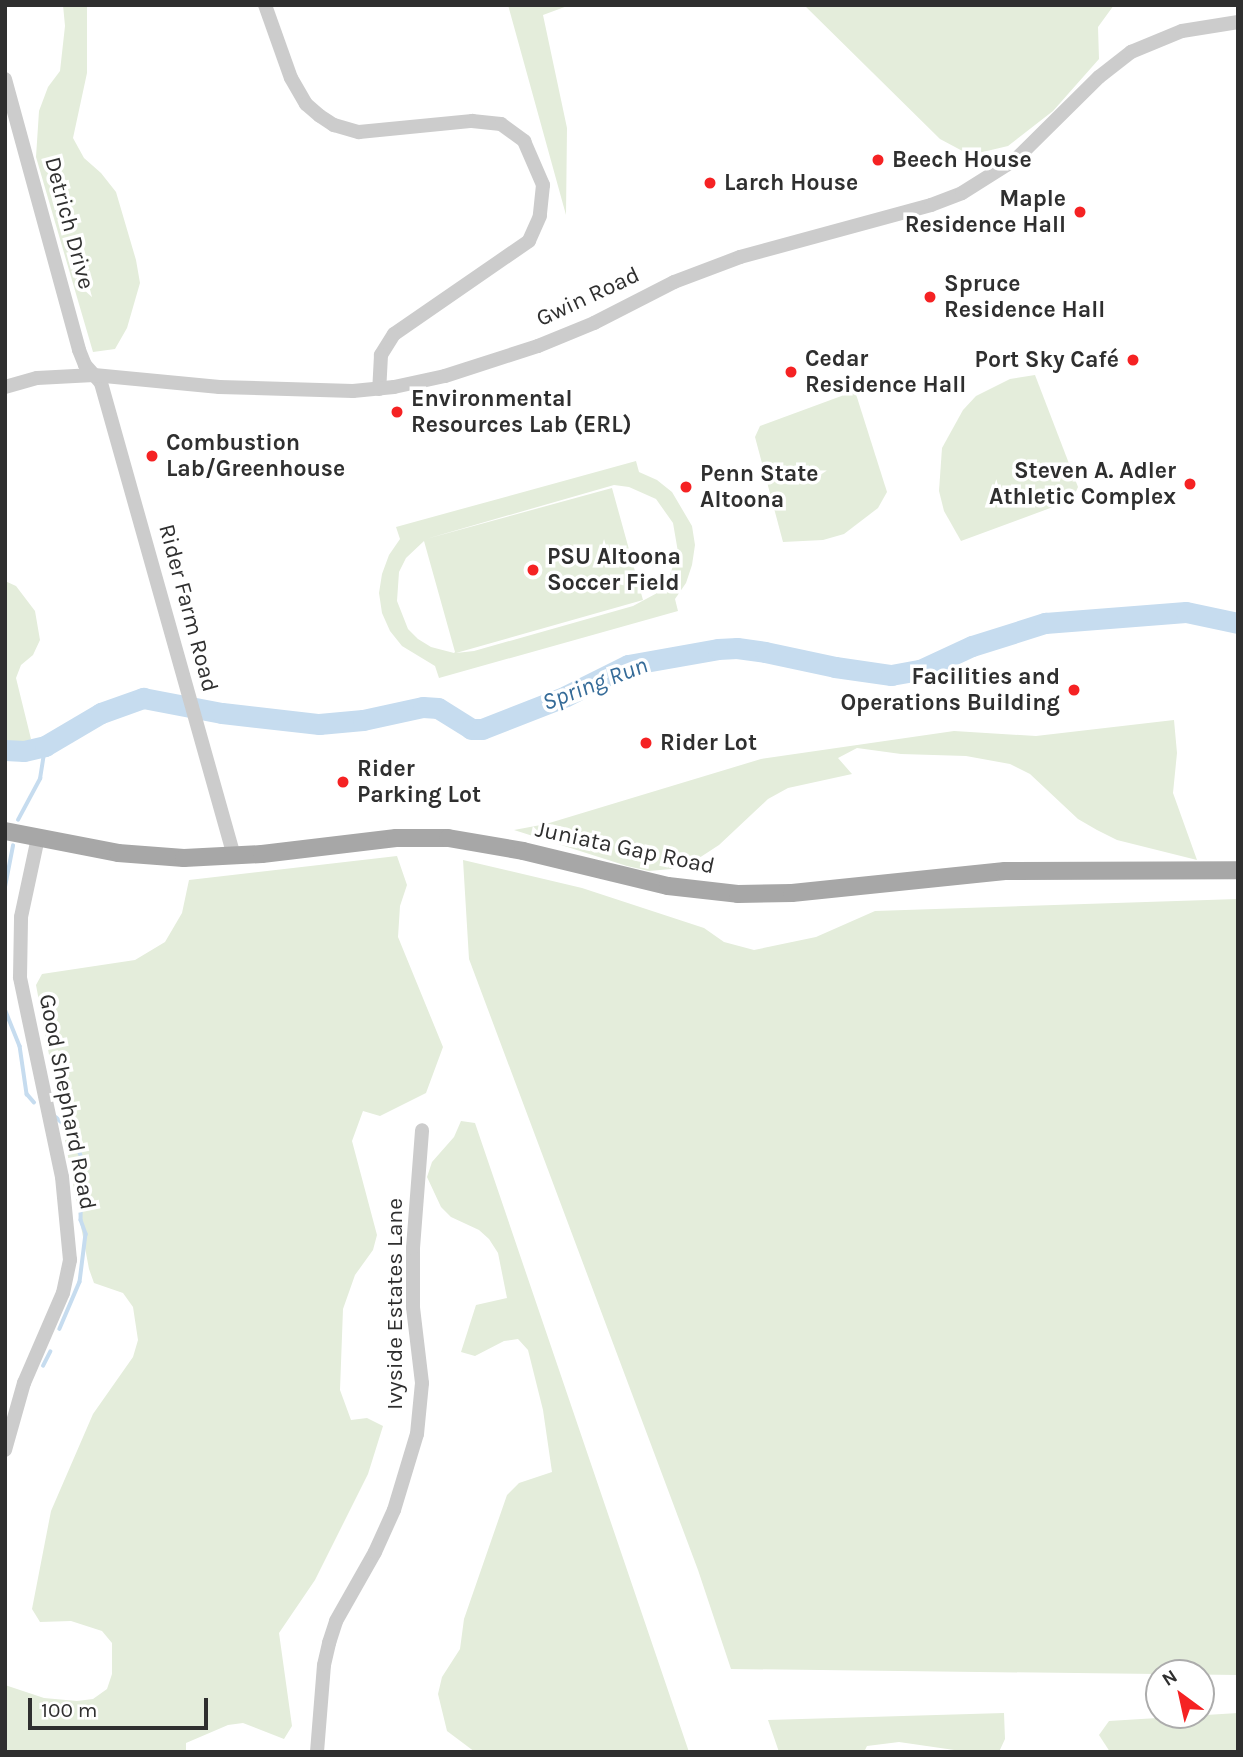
<!DOCTYPE html>
<meta charset="utf-8">
<style>
body{margin:0}
#map{position:relative;width:1243px;height:1757px;overflow:hidden;background:#fff;font-family:Karla,sans-serif}
div>[style]{position:absolute}
.green>*{inset:0;background:#e4eddb}
.stream>*{height:3.5px;margin:-1.75px;padding:0 1.75px;transform-origin:1.75px;border-radius:1.75px;background:#c6dcef}
.river>*{height:21px;margin:-10.5px;padding:0 10.5px;transform-origin:10.5px;border-radius:10.5px;background:#c6dcef}
.minor>*{height:14px;margin:-7px;padding:0 7px;transform-origin:7px;border-radius:7px;background:#ccc}
.major>*{height:18px;margin:-9px;padding:0 9px;transform-origin:9px;border-radius:9px;background:#a7a7a7}
.dots>*{width:19px;height:19px;translate:-50% -50%;box-sizing:border-box;border:4px solid #fff;border-radius:50%}
span{translate:-50% -50%;white-space:nowrap;text-align:center;line-height:1.15;-webkit-text-stroke:7px #fff;paint-order:stroke}
.poi-label{font-size:23px;color:#2f2f2f;font-weight:700}
.left{translate:0 -50%;text-align:left}
.right{translate:-100% -50%;text-align:right}
.street-label{font-size:23px;color:#2f2f2f}
.water-label{font-size:24px;color:#356b98;font-style:italic}
.frame{position:absolute;inset:0;border:7px solid #2f2f2f;pointer-events:none}
.north{position:absolute;left:1145px;top:1659px;width:70px;height:70px;box-sizing:border-box;background:#fff;border:2px solid #acacac;border-radius:50%;rotate:327deg;font-size:19px;font-weight:700;line-height:28px;text-align:center;color:#2f2f2f}
.north::after{content:'';display:block;margin:auto;width:24px;height:32px;background:#f52223;clip-path:polygon(50% 0,100% 100%,50% 72%,0 100%)}
.scale{position:absolute;left:28px;top:1698px;width:180px;height:32px;box-sizing:border-box;border:4px solid #2f2f2f;border-top:0;padding-left:9px;font-size:21px;line-height:24px;white-space:nowrap;color:#2f2f2f;-webkit-text-stroke:5px #fff;paint-order:stroke}
</style>
<div id="map">
<div class="green">
<i style="clip-path:polygon(63px 5px,87px 5px,87px 73px,73px 138px,84px 158px,101px 173px,116px 192px,136px 260px,140px 283px,127px 328px,115px 349px,93px 352px,36px 157px,39px 111px,48px 87px,60px 71px,65px 26px)"></i>
<i style="clip-path:polygon(508px 5px,570px 5px,543px 15px,567px 128px,566px 215px)"></i>
<i style="clip-path:polygon(804px 5px,1114px 5px,1098px 27px,1099px 59px,1053px 111px,1008px 146px,970px 155px,940px 139px)"></i>
<i style="clip-path:polygon(1035px 375px,1078px 487px,1072px 500px,961px 541px,944px 511px,939px 491px,942px 448px,963px 410px,976px 396px,1010px 379px)"></i>
<i style="clip-path:polygon(855px 391px,887px 492px,878px 508px,844px 534px,823px 540px,783px 542px,755px 437px,760px 426px)"></i>
<i style="clip-path:polygon(evenodd,636px 461px,639px 472px,657px 480px,672px 492px,692px 526px,695px 545px,692px 565px,686px 583px,675px 599px,678px 611px,439px 678px,435px 666px,402px 646px,390px 631px,382px 613px,379px 593px,382px 574px,389px 555px,400px 539px,396px 527px,636px 461px,614px 485px,629px 487px,656px 499px,673px 523px,678px 552px,668px 580px,659px 592px,633px 606px,474px 651px,456px 653px,643px 600px,612px 488px,426px 539px,614px 485px,636px 461px,424px 541px,455px 652px,454px 653px,431px 647px,418px 639px,408px 629px,397px 601px,399px 572px,406px 558px,424px 541px)"></i>
<i style="clip-path:polygon(5px 581px,16px 586px,35px 611px,40px 640px,33px 655px,21px 665px,16px 678px,31px 739px,18px 749px,5px 746px)"></i>
<i style="clip-path:polygon(1174px 720px,1177px 753px,1173px 793px,1197px 860px,1117px 840px,1097px 830px,1078px 819px,1030px 774px,1010px 764px,966px 756px,901px 754px,857px 748px,838px 758px,852px 774px,788px 788px,768px 799px,719px 845px,696px 860px,671px 869px,649px 871px,627px 866px,514px 830px,546px 824px,761px 759px,954px 731px,1036px 736px)"></i>
<i style="clip-path:polygon(397px 856px,407px 885px,400px 906px,398px 937px,443px 1047px,426px 1093px,380px 1116px,363px 1111px,352px 1141px,377px 1235px,373px 1250px,355px 1275px,343px 1309px,340px 1390px,351px 1420px,367px 1418px,383px 1426px,368px 1474px,315px 1580px,279px 1633px,292px 1726px,284px 1739px,243px 1723px,228px 1725px,186px 1743px,186px 1752px,5px 1752px,5px 1685px,44px 1698px,77px 1701px,93px 1699px,107px 1689px,112px 1674px,112px 1643px,102px 1631px,71px 1621px,40px 1622px,32px 1609px,51px 1511px,93px 1414px,133px 1357px,138px 1340px,133px 1307px,123px 1293px,94px 1283px,89px 1269px,36px 985px,42px 974px,135px 960px,165px 942px,182px 913px,189px 880px)"></i>
<i style="clip-path:polygon(463px 860px,582px 888px,704px 928px,724px 942px,754px 950px,816px 937px,875px 911px,1238px 899px,1238px 1675px,731px 1669px,698px 1570px,469px 959px)"></i>
<i style="clip-path:polygon(461px 1121px,475px 1123px,689px 1752px,475px 1752px,447px 1731px,438px 1694px,442px 1677px,460px 1649px,464px 1619px,507px 1495px,519px 1483px,552px 1472px,543px 1410px,528px 1350px,518px 1339px,504px 1341px,475px 1356px,461px 1352px,476px 1305px,507px 1298px,498px 1253px,489px 1239px,479px 1230px,451px 1217px,441px 1207px,427px 1177px,432px 1162px,454px 1137px)"></i>
<i style="clip-path:polygon(1004px 1713px,1005px 1739px,999px 1752px,968px 1752px,899px 1742px,867px 1746px,864px 1752px,779px 1752px,768px 1720px)"></i>
<i style="clip-path:polygon(1238px 1713px,1238px 1752px,1110px 1752px,1099px 1735px,1109px 1721px)"></i>
</div>
<div class="stream">
<i style="left:18px;top:820px;width:47px;rotate:-61.8deg"></i>
<i style="left:40px;top:779px;width:33px;rotate:-81deg"></i>
<i style="left:5px;top:887px;width:42px;rotate:-79deg"></i>
<i style="left:5px;top:1009px;width:40px;rotate:68deg"></i>
<i style="left:20px;top:1046px;width:49px;rotate:81.7deg"></i>
<i style="left:27px;top:1094px;width:11px;rotate:49deg"></i>
<i style="left:56px;top:1117px;width:22px;rotate:43deg"></i>
<i style="left:72px;top:1132px;width:28px;rotate:69deg"></i>
<i style="left:82px;top:1158px;width:62px;rotate:90.9deg"></i>
<i style="left:81px;top:1220px;width:15px;rotate:70deg"></i>
<i style="left:86px;top:1234px;width:48px;rotate:97.1deg"></i>
<i style="left:80px;top:1282px;width:51px;rotate:113.1deg"></i>
<i style="left:43px;top:1366px;width:16px;rotate:-63deg"></i>
</div>
<div class="river">
<i style="left:5px;top:750px;width:19px;rotate:3deg"></i>
<i style="left:24px;top:751px;width:22px;rotate:-13deg"></i>
<i style="left:45px;top:746px;width:65px;rotate:-30.5deg"></i>
<i style="left:101px;top:713px;width:45px;rotate:-19.7deg"></i>
<i style="left:143px;top:698px;width:80px;rotate:10.8deg"></i>
<i style="left:222px;top:713px;width:98px;rotate:6.5deg"></i>
<i style="left:319px;top:724px;width:44px;rotate:-5.2deg"></i>
<i style="left:363px;top:720px;width:61px;rotate:-12.2deg"></i>
<i style="left:423px;top:707px;width:15px;rotate:4deg"></i>
<i style="left:438px;top:708px;width:39px;rotate:32deg"></i>
<i style="left:471px;top:729px;width:11px"></i>
<i style="left:482px;top:729px;width:90px;rotate:-21.4deg"></i>
<i style="left:566px;top:696px;width:69px;rotate:-26.6deg"></i>
<i style="left:628px;top:665px;width:91px;rotate:-10.1deg"></i>
<i style="left:718px;top:649px;width:19px;rotate:-3deg"></i>
<i style="left:737px;top:648px;width:28px;rotate:8deg"></i>
<i style="left:765px;top:652px;width:72px;rotate:12.1deg"></i>
<i style="left:835px;top:667px;width:57px;rotate:8.1deg"></i>
<i style="left:891px;top:675px;width:29px;rotate:-10deg"></i>
<i style="left:920px;top:670px;width:57px;rotate:-24.8deg"></i>
<i style="left:972px;top:646px;width:77px;rotate:-17.5deg"></i>
<i style="left:1045px;top:623px;width:141px;rotate:-4.5deg"></i>
<i style="left:1186px;top:612px;width:53px;rotate:11.9deg"></i>
</div>
<div class="minor">
<i style="left:265px;top:5px;width:77px;rotate:70.4deg"></i>
<i style="left:291px;top:78px;width:30px;rotate:60deg"></i>
<i style="left:306px;top:104px;width:18px;rotate:41deg"></i>
<i style="left:320px;top:116px;width:17px;rotate:33deg"></i>
<i style="left:334px;top:125px;width:26px;rotate:16deg"></i>
<i style="left:359px;top:132px;width:114px;rotate:-5.6deg"></i>
<i style="left:472px;top:121px;width:29px;rotate:6deg"></i>
<i style="left:501px;top:124px;width:29px;rotate:36deg"></i>
<i style="left:524px;top:141px;width:48px;rotate:66.6deg"></i>
<i style="left:543px;top:185px;width:31px;rotate:96deg"></i>
<i style="left:540px;top:216px;width:27px;rotate:114deg"></i>
<i style="left:529px;top:241px;width:164px;rotate:145.4deg"></i>
<i style="left:394px;top:334px;width:25px;rotate:122deg"></i>
<i style="left:381px;top:355px;width:34px;rotate:93deg"></i>
<i style="left:5px;top:79px;width:281px;rotate:74.7deg"></i>
<i style="left:79px;top:350px;width:16px;rotate:68deg"></i>
<i style="left:85px;top:365px;width:24px;rotate:48deg"></i>
<i style="left:101px;top:383px;width:491px;rotate:74.3deg"></i>
<i style="left:5px;top:387px;width:33px;rotate:-16deg"></i>
<i style="left:37px;top:378px;width:57px;rotate:-3deg"></i>
<i style="left:94px;top:375px;width:126px;rotate:5.5deg"></i>
<i style="left:219px;top:387px;width:134px;rotate:1.7deg"></i>
<i style="left:353px;top:391px;width:41px;rotate:-5.6deg"></i>
<i style="left:394px;top:387px;width:52px;rotate:-12.2deg"></i>
<i style="left:445px;top:376px;width:98px;rotate:-17.9deg"></i>
<i style="left:538px;top:346px;width:61px;rotate:-22.3deg"></i>
<i style="left:594px;top:323px;width:90px;rotate:-27.1deg"></i>
<i style="left:674px;top:282px;width:71px;rotate:-20.7deg"></i>
<i style="left:740px;top:257px;width:198px;rotate:-15.2deg"></i>
<i style="left:931px;top:205px;width:33px;rotate:-21deg"></i>
<i style="left:962px;top:193px;width:64px;rotate:-32.2deg"></i>
<i style="left:1016px;top:159px;width:117px;rotate:-44.7deg"></i>
<i style="left:1099px;top:77px;width:41px;rotate:-38deg"></i>
<i style="left:1131px;top:52px;width:55px;rotate:-22.4deg"></i>
<i style="left:1182px;top:31px;width:57px;rotate:-9.1deg"></i>
<i style="left:5px;top:1450px;width:70px;rotate:-74.2deg"></i>
<i style="left:24px;top:1383px;width:98px;rotate:-66.6deg"></i>
<i style="left:63px;top:1293px;width:34px;rotate:-78deg"></i>
<i style="left:70px;top:1260px;width:83px;rotate:-95.5deg"></i>
<i style="left:62px;top:1177px;width:204px;rotate:-101.9deg"></i>
<i style="left:20px;top:977px;width:60px;rotate:-89deg"></i>
<i style="left:21px;top:917px;width:81px;rotate:-77.9deg"></i>
<i style="left:317px;top:1752px;width:87px;rotate:-85.4deg"></i>
<i style="left:324px;top:1665px;width:23px;rotate:-77deg"></i>
<i style="left:329px;top:1643px;width:23px;rotate:-72deg"></i>
<i style="left:336px;top:1621px;width:79px;rotate:-60.5deg"></i>
<i style="left:375px;top:1552px;width:46px;rotate:-65.7deg"></i>
<i style="left:394px;top:1510px;width:79px;rotate:-73.2deg"></i>
<i style="left:417px;top:1434px;width:51px;rotate:-84.4deg"></i>
<i style="left:422px;top:1383px;width:77px;rotate:-96.8deg"></i>
<i style="left:413px;top:1307px;width:59px;rotate:-90deg"></i>
<i style="left:413px;top:1248px;width:118px;rotate:-85.6deg"></i>
</div>
<div class="major">
<i style="left:5px;top:831px;width:115px;rotate:11deg"></i>
<i style="left:118px;top:853px;width:66px;rotate:4.3deg"></i>
<i style="left:184px;top:858px;width:78px;rotate:-2.9deg"></i>
<i style="left:262px;top:854px;width:135px;rotate:-6.8deg"></i>
<i style="left:396px;top:838px;width:52px"></i>
<i style="left:448px;top:838px;width:76px;rotate:9.8deg"></i>
<i style="left:523px;top:851px;width:149px;rotate:13.6deg"></i>
<i style="left:668px;top:886px;width:70px;rotate:6.5deg"></i>
<i style="left:738px;top:894px;width:54px;rotate:-1.1deg"></i>
<i style="left:792px;top:893px;width:214px;rotate:-5.9deg"></i>
<i style="left:1005px;top:871px;width:233px;rotate:-0.2deg"></i>
</div>
<div class="dots">
<i style="left:878px;top:160px;background:#f52223"></i>
<i style="left:710px;top:183px;background:#f52223"></i>
<i style="left:1080px;top:212px;background:#f52223"></i>
<i style="left:930px;top:297px;background:#f52223"></i>
<i style="left:1133px;top:360px;background:#f52223"></i>
<i style="left:791px;top:372px;background:#f52223"></i>
<i style="left:397px;top:412px;background:#f52223"></i>
<i style="left:152px;top:456px;background:#f52223"></i>
<i style="left:1190px;top:484px;background:#f52223"></i>
<i style="left:686px;top:487px;background:#f52223"></i>
<i style="left:533px;top:570px;background:#f52223"></i>
<i style="left:1074px;top:690px;background:#f52223"></i>
<i style="left:646px;top:743px;background:#f52223"></i>
<i style="left:343px;top:782px;background:#f52223"></i>
</div>
<div class="poi-label">
<span class="left" style="left:892px;top:160px">Beech House</span>
<span class="left" style="left:724px;top:183px">Larch House</span>
<span class="right" style="left:1066px;top:212px">Maple<br>Residence Hall</span>
<span class="left" style="left:944px;top:297px">Spruce<br>Residence Hall</span>
<span class="left" style="left:805px;top:372px">Cedar<br>Residence Hall</span>
<span class="right" style="left:1119px;top:360px">Port Sky Café</span>
<span class="left" style="left:411px;top:412px">Environmental<br>Resources Lab (ERL)</span>
<span class="left" style="left:166px;top:456px">Combustion<br>Lab/Greenhouse</span>
<span class="right" style="left:1176px;top:484px">Steven A. Adler<br>Athletic Complex</span>
<span class="left" style="left:700px;top:487px">Penn State<br>Altoona</span>
<span class="left" style="left:547px;top:570px">PSU Altoona<br>Soccer Field</span>
<span class="right" style="left:1060px;top:690px">Facilities and<br>Operations Building</span>
<span class="left" style="left:660px;top:743px">Rider Lot</span>
<span class="left" style="left:357px;top:782px">Rider<br>Parking Lot</span>
</div>
<div class="street-label">
<span style="left:69px;top:223px;rotate:75deg">Detrich Drive</span>
<span style="left:588px;top:297px;rotate:-25deg">Gwin Road</span>
<span style="left:188px;top:608px;rotate:75deg">Rider Farm Road</span>
<span style="left:625px;top:848px;rotate:12deg">Juniata Gap Road</span>
<span style="left:67px;top:1102px;rotate:79deg">Good Shephard Road</span>
<span style="left:395px;top:1304px;rotate:-90deg">Ivyside Estates Lane</span>
</div>
<div class="water-label">
<span style="left:595px;top:684px;rotate:-21deg">Spring Run</span>
</div>
<div class="frame"></div>
<div class="north">N</div>
<div class="scale">100 m</div>
</div>
